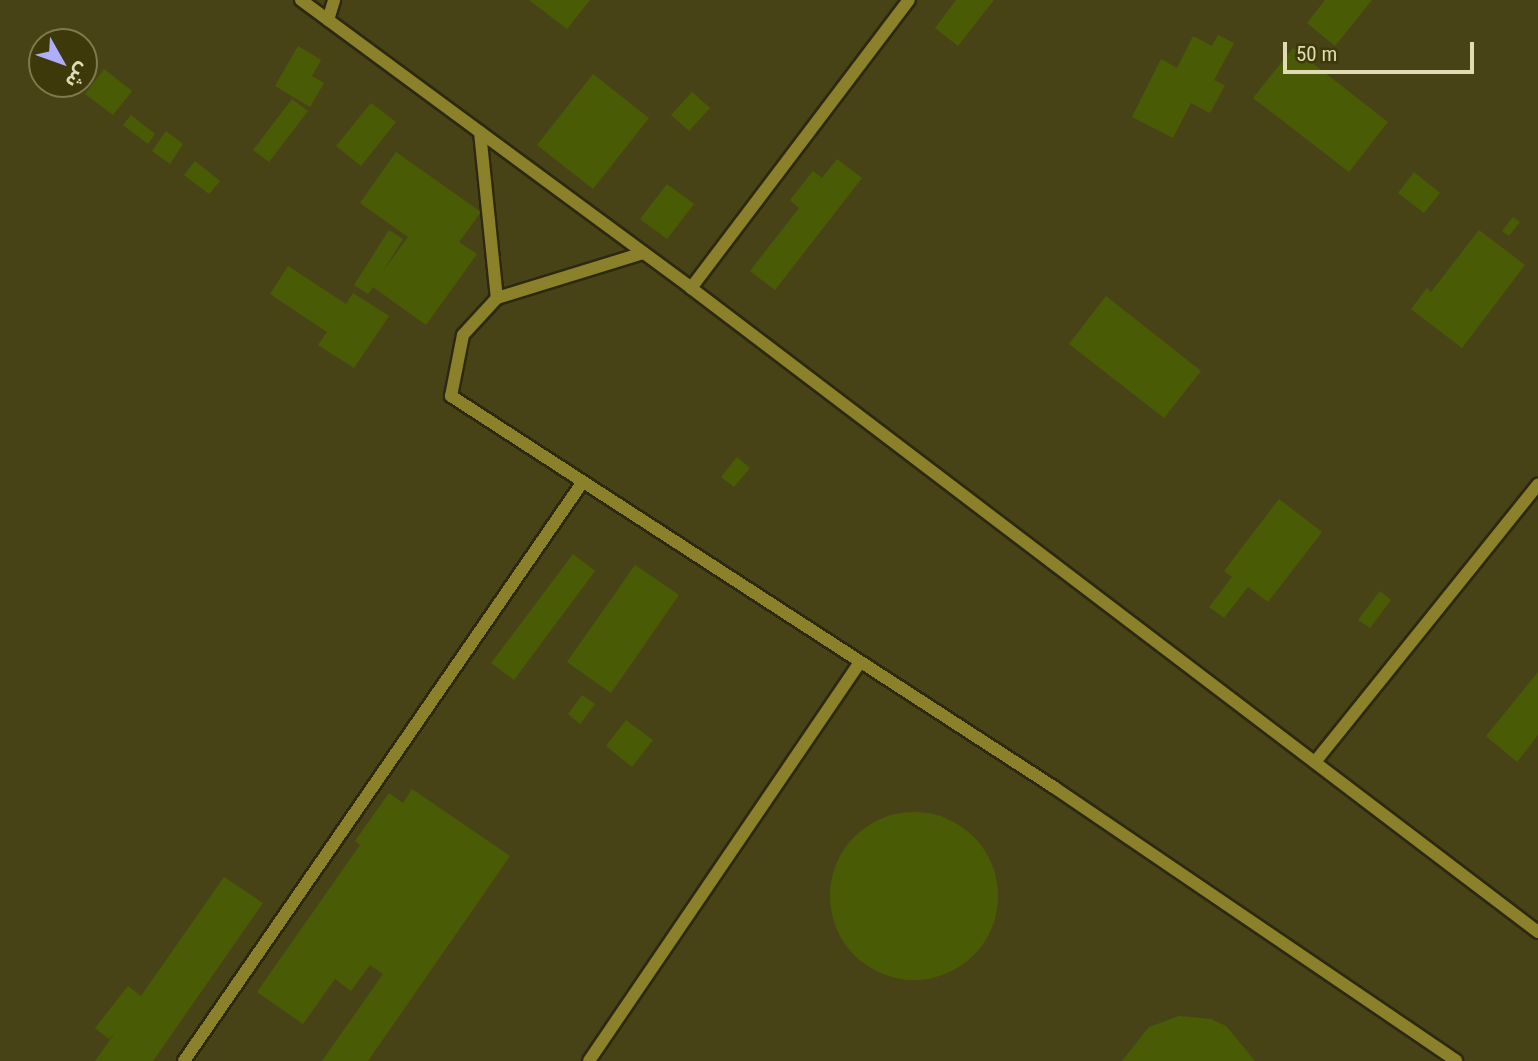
<!DOCTYPE html>
<meta charset="utf-8">
<style>
body{margin:0}
#map{position:relative;width:1538px;height:1061px;overflow:hidden;background:#484317;font-family:"Roboto Condensed","Noto Sans Arabic",sans-serif}
div>[style]{position:absolute}
.building>*{inset:0;background:#495c05}
.round{border-radius:50%}
.roads{filter:drop-shadow(2px 0 #2c290f) drop-shadow(-2px 0 #2c290f) drop-shadow(0 2px #2c290f) drop-shadow(0 -2px #2c290f)}
.lane>*{height:12px;margin:-6px;padding:0 6px;transform-origin:6px;border-radius:6px;background:#8b812b}
span{translate:-50% -50%;white-space:nowrap;text-align:center;line-height:1.15;-webkit-text-stroke:5px #3e390a;paint-order:stroke}
.north{position:absolute;left:28px;top:28px;width:70px;height:70px;box-sizing:border-box;background:#3e390a;border:2px solid #7e7a4e;border-radius:50%;rotate:130deg;font-size:19px;font-weight:700;line-height:28px;text-align:center;color:#dfdbb3}
.north::after{content:'';display:block;margin:auto;width:24px;height:32px;background:#adaffb;clip-path:polygon(50% 0,100% 100%,50% 72%,0 100%)}
.scale{position:absolute;left:1283px;top:42px;width:191px;height:32px;box-sizing:border-box;border:4px solid #dfdbb3;border-top:0;padding-left:9px;font-size:21px;line-height:24px;white-space:nowrap;color:#dfdbb3;-webkit-text-stroke:5px #3e390a;paint-order:stroke}
</style>
<div id="map">
<div class="building">
<i style="clip-path:polygon(529px 0,590px 0,567px 29px)"></i>
<i style="clip-path:polygon(956px 0,994px 0,958px 46px,935px 28px)"></i>
<i style="clip-path:polygon(1325px 0,1372px 0,1335px 46px,1307px 23px)"></i>
<i style="clip-path:polygon(1218px 35px,1234px 43px,1214px 80px,1225px 85px,1210px 113px,1191px 103px,1173px 138px,1132px 117px,1161px 59px,1177px 68px,1193px 36px,1212px 46px)"></i>
<i style="clip-path:polygon(298px 46px,321px 60px,312px 76px,324px 83px,310px 107px,275px 86px)"></i>
<i style="clip-path:polygon(1293px 48px,1388px 122px,1349px 172px,1253px 98px)"></i>
<i style="clip-path:polygon(104px 69px,132px 91px,113px 115px,85px 94px)"></i>
<i style="clip-path:polygon(593px 74px,649px 118px,593px 189px,537px 145px)"></i>
<i style="clip-path:polygon(692px 92px,710px 108px,689px 131px,671px 115px)"></i>
<i style="clip-path:polygon(292px 99px,308px 111px,269px 162px,253px 150px)"></i>
<i style="clip-path:polygon(371px 103px,396px 122px,361px 166px,336px 146px)"></i>
<i style="clip-path:polygon(131px 115px,155px 134px,148px 144px,123px 125px)"></i>
<i style="clip-path:polygon(166px 131px,183px 144px,170px 164px,152px 151px)"></i>
<i style="clip-path:polygon(396px 152px,481px 212px,459px 242px,477px 254px,426px 325px,373px 287px,368px 294px,354px 285px,389px 230px,403px 239px,383px 271px,408px 237px,360px 203px)"></i>
<i style="clip-path:polygon(837px 159px,862px 178px,775px 290px,750px 271px,799px 208px,790px 200px,813px 171px,822px 178px)"></i>
<i style="clip-path:polygon(195px 161px,220px 181px,209px 194px,184px 175px)"></i>
<i style="clip-path:polygon(1414px 172px,1440px 193px,1424px 213px,1398px 193px)"></i>
<i style="clip-path:polygon(667px 184px,694px 204px,667px 239px,640px 219px)"></i>
<i style="clip-path:polygon(1513px 217px,1520px 222px,1509px 236px,1502px 231px)"></i>
<i style="clip-path:polygon(1479px 230px,1525px 265px,1462px 348px,1411px 309px,1427px 288px,1431px 292px)"></i>
<i style="clip-path:polygon(288px 266px,346px 304px,353px 293px,389px 316px,354px 368px,318px 345px,327px 332px,270px 294px)"></i>
<i style="clip-path:polygon(1106px 296px,1201px 371px,1164px 418px,1069px 344px)"></i>
<i style="clip-path:polygon(737px 457px,750px 468px,734px 487px,721px 477px)"></i>
<i style="clip-path:polygon(1279px 499px,1322px 532px,1268px 602px,1248px 587px,1224px 618px,1209px 607px,1232px 577px,1224px 571px)"></i>
<i style="clip-path:polygon(573px 554px,595px 571px,514px 680px,491px 663px)"></i>
<i style="clip-path:polygon(635px 565px,679px 595px,611px 693px,567px 662px)"></i>
<i style="clip-path:polygon(1380px 591px,1391px 600px,1370px 628px,1358px 620px)"></i>
<i style="clip-path:polygon(1538px 672px,1538px 735px,1517px 762px,1486px 736px)"></i>
<i style="clip-path:polygon(582px 695px,595px 704px,580px 724px,568px 714px)"></i>
<i style="clip-path:polygon(626px 720px,653px 740px,632px 767px,606px 746px)"></i>
<i style="clip-path:polygon(412px 789px,510px 856px,368px 1061px,322px 1061px,383px 974px,370px 965px,351px 991px,335px 979px,303px 1024px,257px 992px,360px 845px,355px 841px,389px 793px,403px 803px)"></i>
<i class="round" style="left:830px;top:812px;width:168px;height:168px"></i>
<i style="clip-path:polygon(224px 877px,263px 903px,153px 1061px,95px 1061px,115px 1033px,109px 1039px,95px 1028px,128px 986px,141px 996px)"></i>
<i style="clip-path:polygon(1179px 1016px,1211px 1019px,1226px 1026px,1255px 1061px,1122px 1061px,1149px 1027px)"></i>
</div>
<div class="roads">
<div class="lane">
<i style="left:301px;top:0;width:485px;rotate:36.4deg"></i>
<i style="left:691px;top:288px;width:1064px;rotate:37.25deg"></i>
<i style="left:328px;top:20px;width:21px;rotate:-73deg"></i>
<i style="left:480px;top:132px;width:167px;rotate:84.2deg"></i>
<i style="left:497px;top:298px;width:153px;rotate:-17.1deg"></i>
<i style="left:691px;top:288px;width:361px;rotate:-52.9deg"></i>
<i style="left:497px;top:298px;width:50px;rotate:132.6deg"></i>
<i style="left:463px;top:335px;width:62px;rotate:101.1deg"></i>
<i style="left:451px;top:396px;width:720px;rotate:32.98deg"></i>
<i style="left:1055px;top:788px;width:485px;rotate:34.2deg"></i>
<i style="left:1315px;top:762px;width:356px;rotate:-51.2deg"></i>
<i style="left:184px;top:1061px;width:702px;rotate:-55.45deg"></i>
<i style="left:589px;top:1061px;width:481px;rotate:-55.8deg"></i>
</div>
</div>
<div class="north">ش</div>
<div class="scale">50 m</div>
</div>
